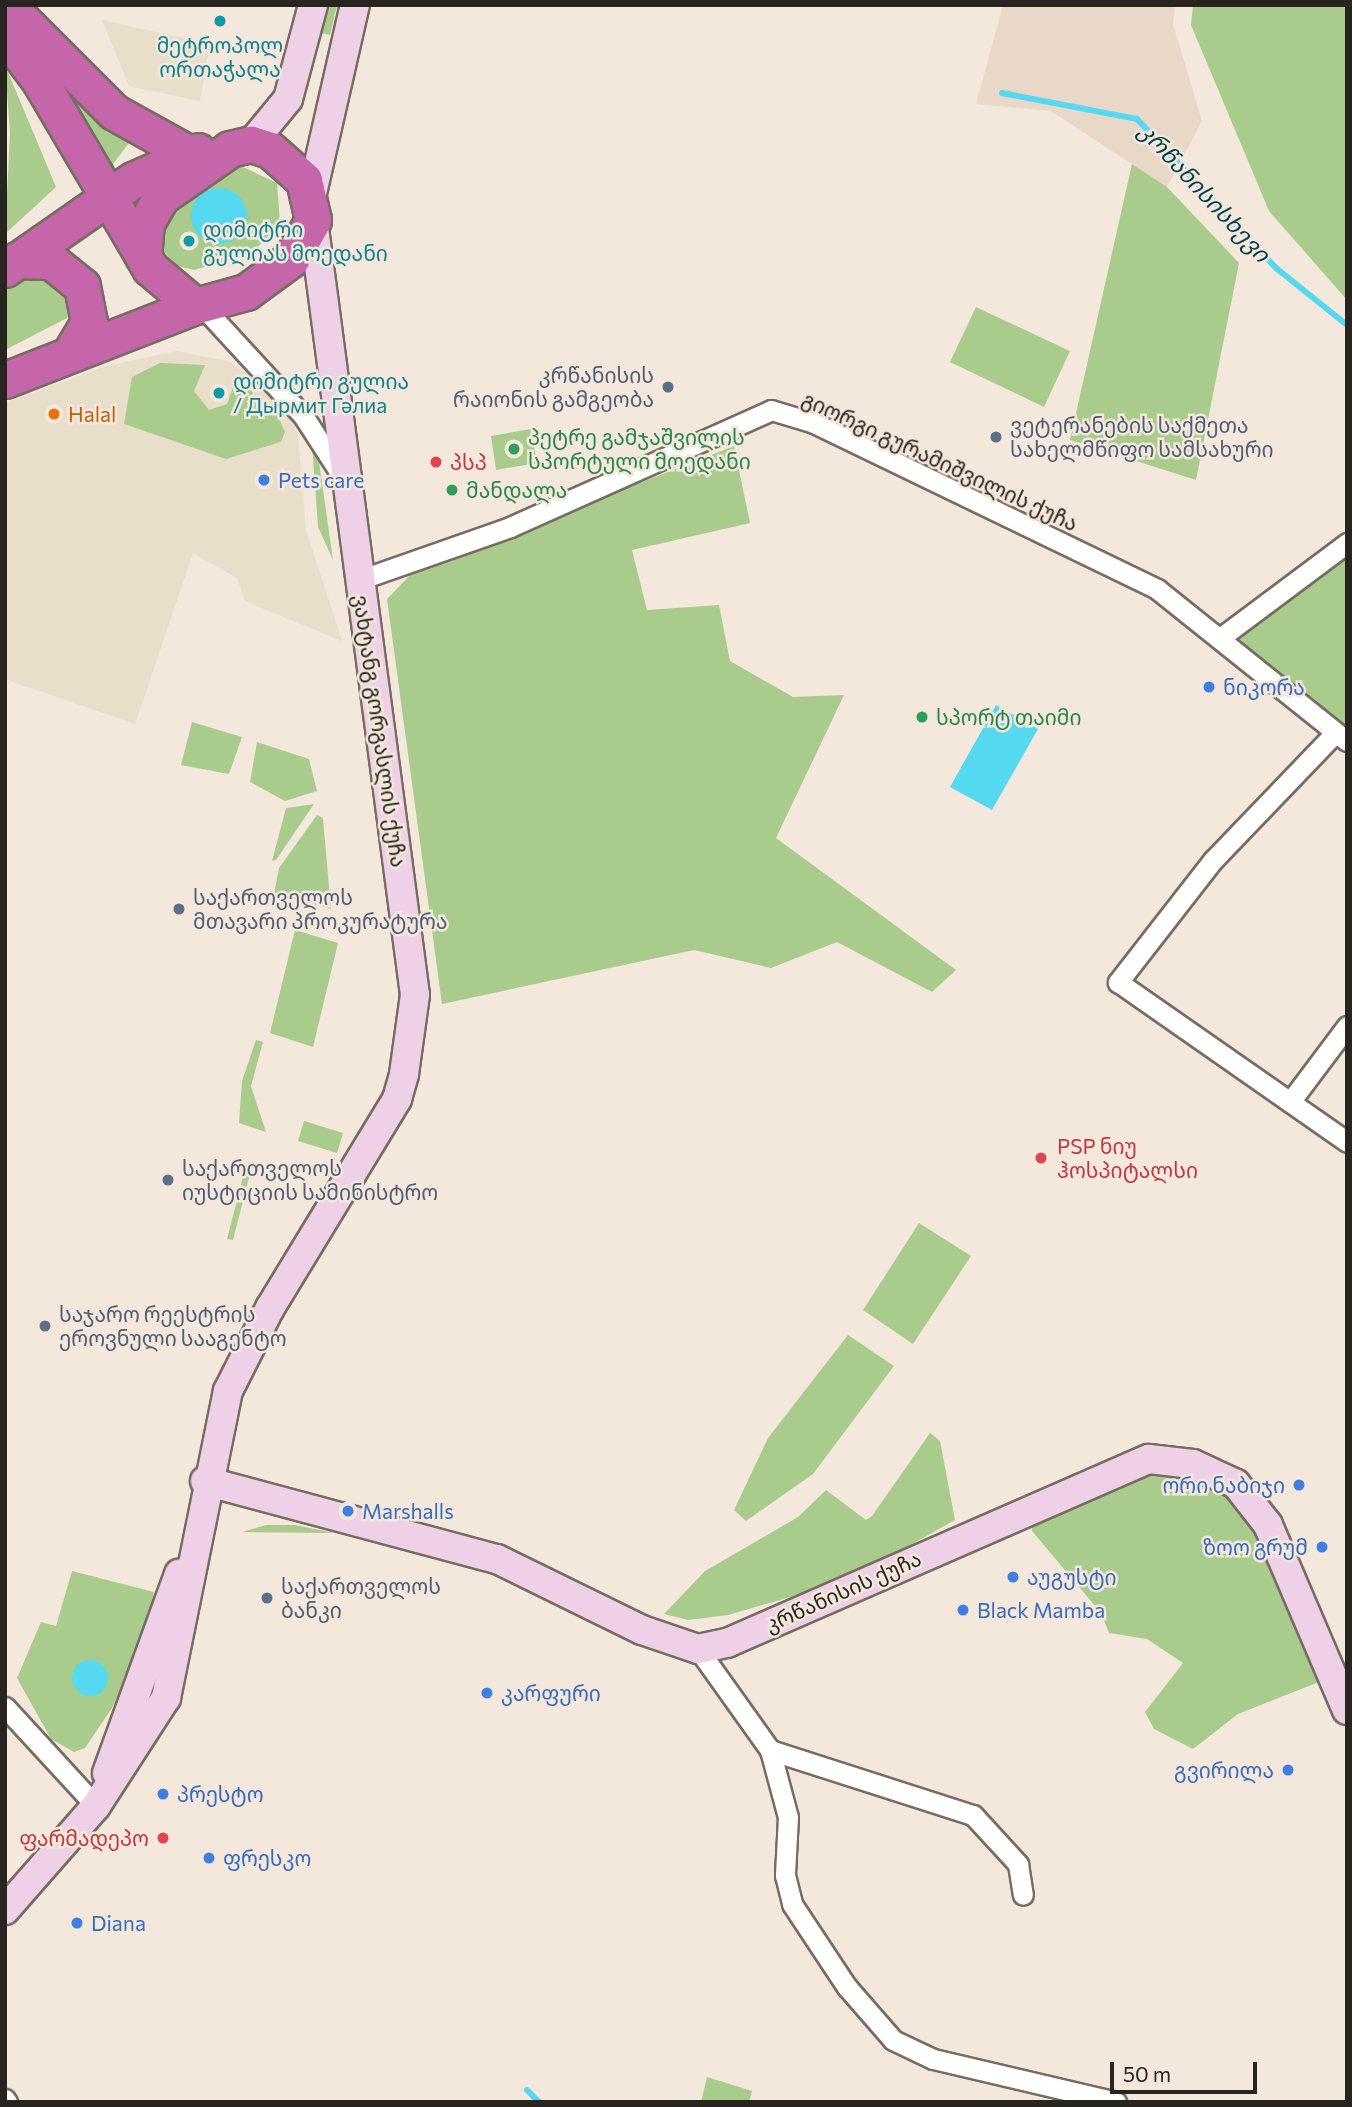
<!DOCTYPE html>
<meta charset="utf-8">
<style>
body{margin:0}
#map{position:relative;width:1352px;height:2107px;overflow:hidden;background:#f4e7db;font-family:Commissioner,"Noto Sans Georgian",sans-serif}
div>[style]{position:absolute}
.commercial>*{inset:0;background:#e8dec9}
.industrial>*{inset:0;background:#e9d8c8}
.green>*{inset:0;background:#a9cc8d}
.water>*{inset:0;background:#55d9f0}
.round{border-radius:50%}
.stream>*{height:6px;margin:-3px;padding:0 3px;transform-origin:3px;border-radius:3px;background:#55d9f0}
.roads{filter:drop-shadow(2px 0 #776c62) drop-shadow(-2px 0 #776c62) drop-shadow(0 2px #776c62) drop-shadow(0 -2px #776c62)}
.street>*{height:19px;margin:-9.5px;padding:0 9.5px;transform-origin:9.5px;border-radius:9.5px;background:#fff}
.secondary>*{height:28px;margin:-14px;padding:0 14px;transform-origin:14px;border-radius:14px;background:#eed1e6}
.highway>*{height:35px;margin:-17.5px;padding:0 17.5px;transform-origin:17.5px;border-radius:17.5px;background:#c565aa}
.dots>*{width:19px;height:19px;translate:-50% -50%;box-sizing:border-box;border:4px solid #f4e7db;border-radius:50%}
span{translate:-50% -50%;white-space:nowrap;text-align:center;line-height:1.15;-webkit-text-stroke:5px #f4e7db;paint-order:stroke}
.culture-label{font-size:21px;color:#0d838f}
.left{translate:0 -50%;text-align:left}
.service-label{font-size:21px;color:#4e5e75}
.right{translate:-100% -50%;text-align:right}
.food-label{font-size:21px;color:#c56008}
.leisure-label{font-size:21px;color:#27864d}
.street-label{font-size:21px;color:#28241f}
.health-label{font-size:21px;color:#be3a42}
.shop-label{font-size:21px;color:#366cbe}
.water-label{font-size:23px;color:#003f48;font-style:italic}
.frame{position:absolute;inset:0;border:7px solid #28241f;pointer-events:none}
.scale{position:absolute;left:1110px;top:2062px;width:147px;height:32px;box-sizing:border-box;border:4px solid #28241f;border-top:0;padding-left:9px;font-size:21px;line-height:24px;white-space:nowrap;color:#28241f;-webkit-text-stroke:5px #f4e7db;paint-order:stroke}
</style>
<div id="map">
<div class="commercial">
<i style="clip-path:polygon(102px 20px,210px 44px,200px 101px,129px 86px)"></i>
<i style="clip-path:polygon(177px 351px,231px 362px,272px 391px,286px 411px,298px 435px,306px 530px,342px 641px,245px 601px,237px 578px,193px 553px,135px 724px,5px 679px,5px 403px,103px 367px)"></i>
</div>
<div class="industrial">
<i style="clip-path:polygon(1003px 5px,1175px 5px,1173px 24px,1202px 121px,1167px 187px,1051px 111px,976px 104px)"></i>
</div>
<div class="green">
<i style="clip-path:polygon(328px 5px,337px 5px,330px 35px,321px 33px)"></i>
<i style="clip-path:polygon(1193px 5px,1347px 5px,1347px 300px,1269px 211px,1191px 25px)"></i>
<i style="clip-path:polygon(5px 65px,56px 187px,5px 234px,10px 133px)"></i>
<i style="clip-path:polygon(57px 73px,129px 143px,110px 168px)"></i>
<i style="clip-path:polygon(1132px 164px,1167px 187px,1239px 263px,1196px 480px,1070px 440px)"></i>
<i style="clip-path:polygon(241px 166px,277px 183px,280px 224px,252px 253px,194px 270px,177px 266px,157px 244px,154px 217px,216px 172px)"></i>
<i style="clip-path:polygon(30px 267px,66px 278px,71px 316px,5px 350px,5px 283px)"></i>
<i style="clip-path:polygon(976px 307px,1070px 351px,1044px 407px,950px 362px)"></i>
<i style="clip-path:polygon(160px 363px,205px 365px,194px 391px,209px 410px,227px 404px,236px 379px,275px 410px,285px 432px,281px 442px,226px 459px,124px 424px,132px 377px)"></i>
<i style="clip-path:polygon(531px 429px,537px 463px,496px 470px,491px 436px)"></i>
<i style="clip-path:polygon(312px 444px,317px 448px,333px 560px,318px 527px)"></i>
<i style="clip-path:polygon(734px 446px,750px 523px,632px 550px,647px 610px,719px 605px,730px 661px,793px 697px,844px 695px,776px 838px,956px 970px,932px 992px,837px 942px,771px 968px,694px 950px,442px 1004px,387px 599px,413px 572px)"></i>
<i style="clip-path:polygon(1347px 552px,1347px 734px,1234px 637px)"></i>
<i style="clip-path:polygon(192px 722px,242px 737px,229px 774px,181px 765px)"></i>
<i style="clip-path:polygon(257px 742px,309px 759px,317px 791px,285px 801px,250px 782px)"></i>
<i style="clip-path:polygon(314px 804px,276px 860px,272px 861px,286px 808px)"></i>
<i style="clip-path:polygon(317px 815px,323px 818px,331px 909px,274px 894px,279px 868px)"></i>
<i style="clip-path:polygon(295px 930px,338px 943px,313px 1047px,270px 1033px)"></i>
<i style="clip-path:polygon(256px 1040px,263px 1042px,251px 1086px,266px 1132px,239px 1123px,242px 1081px)"></i>
<i style="clip-path:polygon(304px 1121px,343px 1133px,337px 1153px,298px 1141px)"></i>
<i style="clip-path:polygon(244px 1173px,250px 1174px,233px 1240px,227px 1239px)"></i>
<i style="clip-path:polygon(919px 1223px,971px 1256px,913px 1344px,863px 1310px)"></i>
<i style="clip-path:polygon(848px 1335px,894px 1366px,813px 1474px,746px 1521px,734px 1510px,768px 1438px)"></i>
<i style="clip-path:polygon(930px 1433px,940px 1441px,955px 1520px,889px 1557px,797px 1595px,728px 1615px,688px 1620px,664px 1614px,705px 1571px,798px 1517px,826px 1490px,866px 1520px,872px 1516px)"></i>
<i style="clip-path:polygon(1166px 1473px,1221px 1491px,1256px 1523px,1319px 1682px,1238px 1714px,1193px 1749px,1154px 1729px,1145px 1712px,1183px 1663px,1147px 1639px,1109px 1633px,1101px 1613px,1032px 1531px,1032px 1521px,1144px 1474px)"></i>
<i style="clip-path:polygon(266px 1525px,295px 1525px,334px 1533px,242px 1532px)"></i>
<i style="clip-path:polygon(72px 1571px,154px 1592px,148px 1627px,112px 1708px,85px 1748px,74px 1752px,51px 1739px,17px 1678px,41px 1622px,56px 1626px)"></i>
<i style="clip-path:polygon(707px 2077px,752px 2091px,749px 2102px,701px 2102px)"></i>
</div>
<div class="water">
<i class="round" style="left:191px;top:188px;width:56px;height:56px"></i>
<i style="clip-path:polygon(996px 705px,1038px 729px,992px 810px,950px 787px)"></i>
<i class="round" style="left:72px;top:1660px;width:36px;height:36px"></i>
</div>
<div class="stream">
<i style="left:1002px;top:93px;width:137px;rotate:10.9deg"></i>
<i style="left:1137px;top:119px;width:204px;rotate:47deg"></i>
<i style="left:1276px;top:268px;width:91px;rotate:38.8deg"></i>
<i style="left:527px;top:2090px;width:17px;rotate:45deg"></i>
</div>
<div class="roads">
<div class="street">
<i style="left:203px;top:307px;width:149px;rotate:47.4deg"></i>
<i style="left:304px;top:417px;width:70px;rotate:57.2deg"></i>
<i style="left:359px;top:580px;width:160px;rotate:-19.3deg"></i>
<i style="left:510px;top:527px;width:286px;rotate:-24.1deg"></i>
<i style="left:771px;top:410px;width:45px;rotate:16.8deg"></i>
<i style="left:814px;top:423px;width:381px;rotate:25.8deg"></i>
<i style="left:1157px;top:589px;width:243px;rotate:38.7deg"></i>
<i style="left:1220px;top:638px;width:159px;rotate:-36.8deg"></i>
<i style="left:1335px;top:733px;width:176px;rotate:133.8deg"></i>
<i style="left:1213px;top:860px;width:155px;rotate:127.9deg"></i>
<i style="left:1118px;top:982px;width:279px;rotate:34.9deg"></i>
<i style="left:1290px;top:1102px;width:95px;rotate:-53.1deg"></i>
<i style="left:698px;top:1649px;width:124px;rotate:54.5deg"></i>
<i style="left:770px;top:1750px;width:69px;rotate:75deg"></i>
<i style="left:788px;top:1817px;width:58px;rotate:93deg"></i>
<i style="left:785px;top:1875px;width:30px;rotate:76deg"></i>
<i style="left:792px;top:1904px;width:100px;rotate:56.5deg"></i>
<i style="left:847px;top:1987px;width:70px;rotate:49deg"></i>
<i style="left:893px;top:2040px;width:44px;rotate:25.4deg"></i>
<i style="left:933px;top:2059px;width:188px;rotate:13.2deg"></i>
<i style="left:5px;top:1707px;width:134px;rotate:47.4deg"></i>
<i style="left:770px;top:1750px;width:213px;rotate:17.8deg"></i>
<i style="left:973px;top:1815px;width:67px;rotate:47.4deg"></i>
<i style="left:1018px;top:1864px;width:31px;rotate:81deg"></i>
<i style="left:5px;top:2099px;width:4px;rotate:56deg"></i>
</div>
<div class="secondary">
<i style="left:251px;top:144px;width:58px;rotate:-50.6deg"></i>
<i style="left:288px;top:99px;width:97px;rotate:-75.1deg"></i>
<i style="left:311px;top:198px;width:198px;rotate:-77.2deg"></i>
<i style="left:205px;top:1481px;width:302px;rotate:15deg"></i>
<i style="left:497px;top:1559px;width:161px;rotate:26.1deg"></i>
<i style="left:642px;top:1630px;width:59px;rotate:18.7deg"></i>
<i style="left:698px;top:1649px;width:30px;rotate:-12deg"></i>
<i style="left:727px;top:1643px;width:460px;rotate:-23.6deg"></i>
<i style="left:1149px;top:1459px;width:44px;rotate:6.5deg"></i>
<i style="left:1193px;top:1464px;width:47px;rotate:24.9deg"></i>
<i style="left:1236px;top:1484px;width:52px;rotate:52deg"></i>
<i style="left:1268px;top:1525px;width:201px;rotate:66.9deg"></i>
<i style="left:107px;top:1773px;width:212px;rotate:-70.1deg"></i>
<i style="left:5px;top:1910px;width:138px;rotate:-48.8deg"></i>
<i style="left:96px;top:1806px;width:129px;rotate:-57.1deg"></i>
<i style="left:166px;top:1698px;width:313px;rotate:-78.6deg"></i>
<i style="left:228px;top:1391px;width:93px;rotate:-63.2deg"></i>
<i style="left:270px;top:1308px;width:245px;rotate:-58.7deg"></i>
<i style="left:397px;top:1099px;width:26px;rotate:-74deg"></i>
<i style="left:404px;top:1074px;width:80px;rotate:-82.1deg"></i>
<i style="left:415px;top:995px;width:782px;rotate:-97.5deg"></i>
</div>
<div class="highway">
<i style="left:7px;top:5px;width:151px;rotate:45deg"></i>
<i style="left:114px;top:112px;width:82px;rotate:29.1deg"></i>
<i style="left:5px;top:34px;width:59px;rotate:53.3deg"></i>
<i style="left:40px;top:81px;width:203px;rotate:59.5deg"></i>
<i style="left:143px;top:256px;width:14px;rotate:60deg"></i>
<i style="left:150px;top:268px;width:59px;rotate:40.2deg"></i>
<i style="left:195px;top:306px;width:53px;rotate:-15.4deg"></i>
<i style="left:246px;top:292px;width:56px;rotate:-36.3deg"></i>
<i style="left:291px;top:259px;width:45px;rotate:-60.6deg"></i>
<i style="left:313px;top:220px;width:41px;rotate:-102.7deg"></i>
<i style="left:304px;top:180px;width:45px;rotate:-138.6deg"></i>
<i style="left:270px;top:150px;width:20px;rotate:-162deg"></i>
<i style="left:251px;top:144px;width:22px;rotate:167deg"></i>
<i style="left:230px;top:149px;width:84px;rotate:145.2deg"></i>
<i style="left:161px;top:197px;width:30px;rotate:120deg"></i>
<i style="left:146px;top:223px;width:33px;rotate:95deg"></i>
<i style="left:17px;top:260px;width:34px;rotate:2deg"></i>
<i style="left:51px;top:261px;width:40px;rotate:39deg"></i>
<i style="left:82px;top:286px;width:37px;rotate:79deg"></i>
<i style="left:89px;top:322px;width:35px;rotate:121deg"></i>
<i style="left:5px;top:269px;width:156px;rotate:-34.8deg"></i>
<i style="left:133px;top:180px;width:71px;rotate:-24deg"></i>
<i style="left:5px;top:380px;width:204px;rotate:-21.3deg"></i>
</div>
</div>
<div class="dots">
<i style="left:220px;top:21px;background:#0f9aa8"></i>
<i style="left:189px;top:241px;background:#0f9aa8"></i>
<i style="left:668px;top:387px;background:#5c6f8a"></i>
<i style="left:219px;top:393px;background:#0f9aa8"></i>
<i style="left:54px;top:414px;background:#e8710a"></i>
<i style="left:996px;top:437px;background:#5c6f8a"></i>
<i style="left:514px;top:449px;background:#2e9e5b"></i>
<i style="left:436px;top:462px;background:#e0444e"></i>
<i style="left:264px;top:480px;background:#3f7fe0"></i>
<i style="left:452px;top:490px;background:#2e9e5b"></i>
<i style="left:1209px;top:687px;background:#3f7fe0"></i>
<i style="left:922px;top:717px;background:#2e9e5b"></i>
<i style="left:179px;top:909px;background:#5c6f8a"></i>
<i style="left:1041px;top:1158px;background:#e0444e"></i>
<i style="left:168px;top:1180px;background:#5c6f8a"></i>
<i style="left:45px;top:1326px;background:#5c6f8a"></i>
<i style="left:1299px;top:1485px;background:#3f7fe0"></i>
<i style="left:348px;top:1511px;background:#3f7fe0"></i>
<i style="left:1322px;top:1547px;background:#3f7fe0"></i>
<i style="left:1013px;top:1577px;background:#3f7fe0"></i>
<i style="left:267px;top:1598px;background:#5c6f8a"></i>
<i style="left:963px;top:1610px;background:#3f7fe0"></i>
<i style="left:487px;top:1693px;background:#3f7fe0"></i>
<i style="left:1288px;top:1770px;background:#3f7fe0"></i>
<i style="left:163px;top:1794px;background:#3f7fe0"></i>
<i style="left:163px;top:1838px;background:#e0444e"></i>
<i style="left:209px;top:1858px;background:#3f7fe0"></i>
<i style="left:77px;top:1923px;background:#3f7fe0"></i>
</div>
<div class="culture-label">
<span style="left:220px;top:57px">მეტროპოლ<br>ორთაჭალა</span>
<span class="left" style="left:203px;top:241px">დიმიტრი<br>გულიას მოედანი</span>
<span class="left" style="left:233px;top:393px">დიმიტრი გულია<br>/ Дырмит Гәлиа</span>
</div>
<div class="service-label">
<span class="right" style="left:654px;top:387px">კრწანისის<br>რაიონის გამგეობა</span>
<span class="left" style="left:1010px;top:437px">ვეტერანების საქმეთა<br>სახელმწიფო სამსახური</span>
<span class="left" style="left:193px;top:909px">საქართველოს<br>მთავარი პროკურატურა</span>
<span class="left" style="left:182px;top:1180px">საქართველოს<br>იუსტიციის სამინისტრო</span>
<span class="left" style="left:59px;top:1326px">საჯარო რეესტრის<br>ეროვნული სააგენტო</span>
<span class="left" style="left:281px;top:1598px">საქართველოს<br>ბანკი</span>
</div>
<div class="food-label">
<span class="left" style="left:68px;top:414px">Halal</span>
</div>
<div class="leisure-label">
<span class="left" style="left:528px;top:449px">პეტრე გამჯაშვილის<br>სპორტული მოედანი</span>
<span class="left" style="left:466px;top:490px">მანდალა</span>
<span class="left" style="left:936px;top:717px">სპორტ თაიმი</span>
</div>
<div class="street-label">
<span style="left:940px;top:461px;rotate:25deg">გიორგი გურამიშვილის ქუჩა</span>
<span style="left:380px;top:731px;rotate:82deg">ვახტანგ გორგასლის ქუჩა</span>
<span style="left:843px;top:1591px;rotate:-24deg">კრწანისის ქუჩა</span>
</div>
<div class="health-label">
<span class="left" style="left:450px;top:462px">პსპ</span>
<span class="left" style="left:1057px;top:1158px">PSP ნიუ<br>ჰოსპიტალსი</span>
<span class="right" style="left:149px;top:1838px">ფარმადეპო</span>
</div>
<div class="shop-label">
<span class="left" style="left:278px;top:480px">Pets care</span>
<span class="left" style="left:1223px;top:687px">ნიკორა</span>
<span class="right" style="left:1285px;top:1485px">ორი ნაბიჯი</span>
<span class="left" style="left:362px;top:1511px">Marshalls</span>
<span class="right" style="left:1308px;top:1547px">ზოო გრუმ</span>
<span class="left" style="left:1027px;top:1577px">აუგუსტი</span>
<span class="left" style="left:977px;top:1610px">Black Mamba</span>
<span class="left" style="left:501px;top:1693px">კარფური</span>
<span class="right" style="left:1274px;top:1770px">გვირილა</span>
<span class="left" style="left:177px;top:1794px">პრესტო</span>
<span class="left" style="left:223px;top:1858px">ფრესკო</span>
<span class="left" style="left:91px;top:1923px">Diana</span>
</div>
<div class="water-label">
<span style="left:1205px;top:192px;rotate:47deg">კრწანისისხევი</span>
</div>
<div class="frame"></div>
<div class="scale">50 m</div>
</div>
